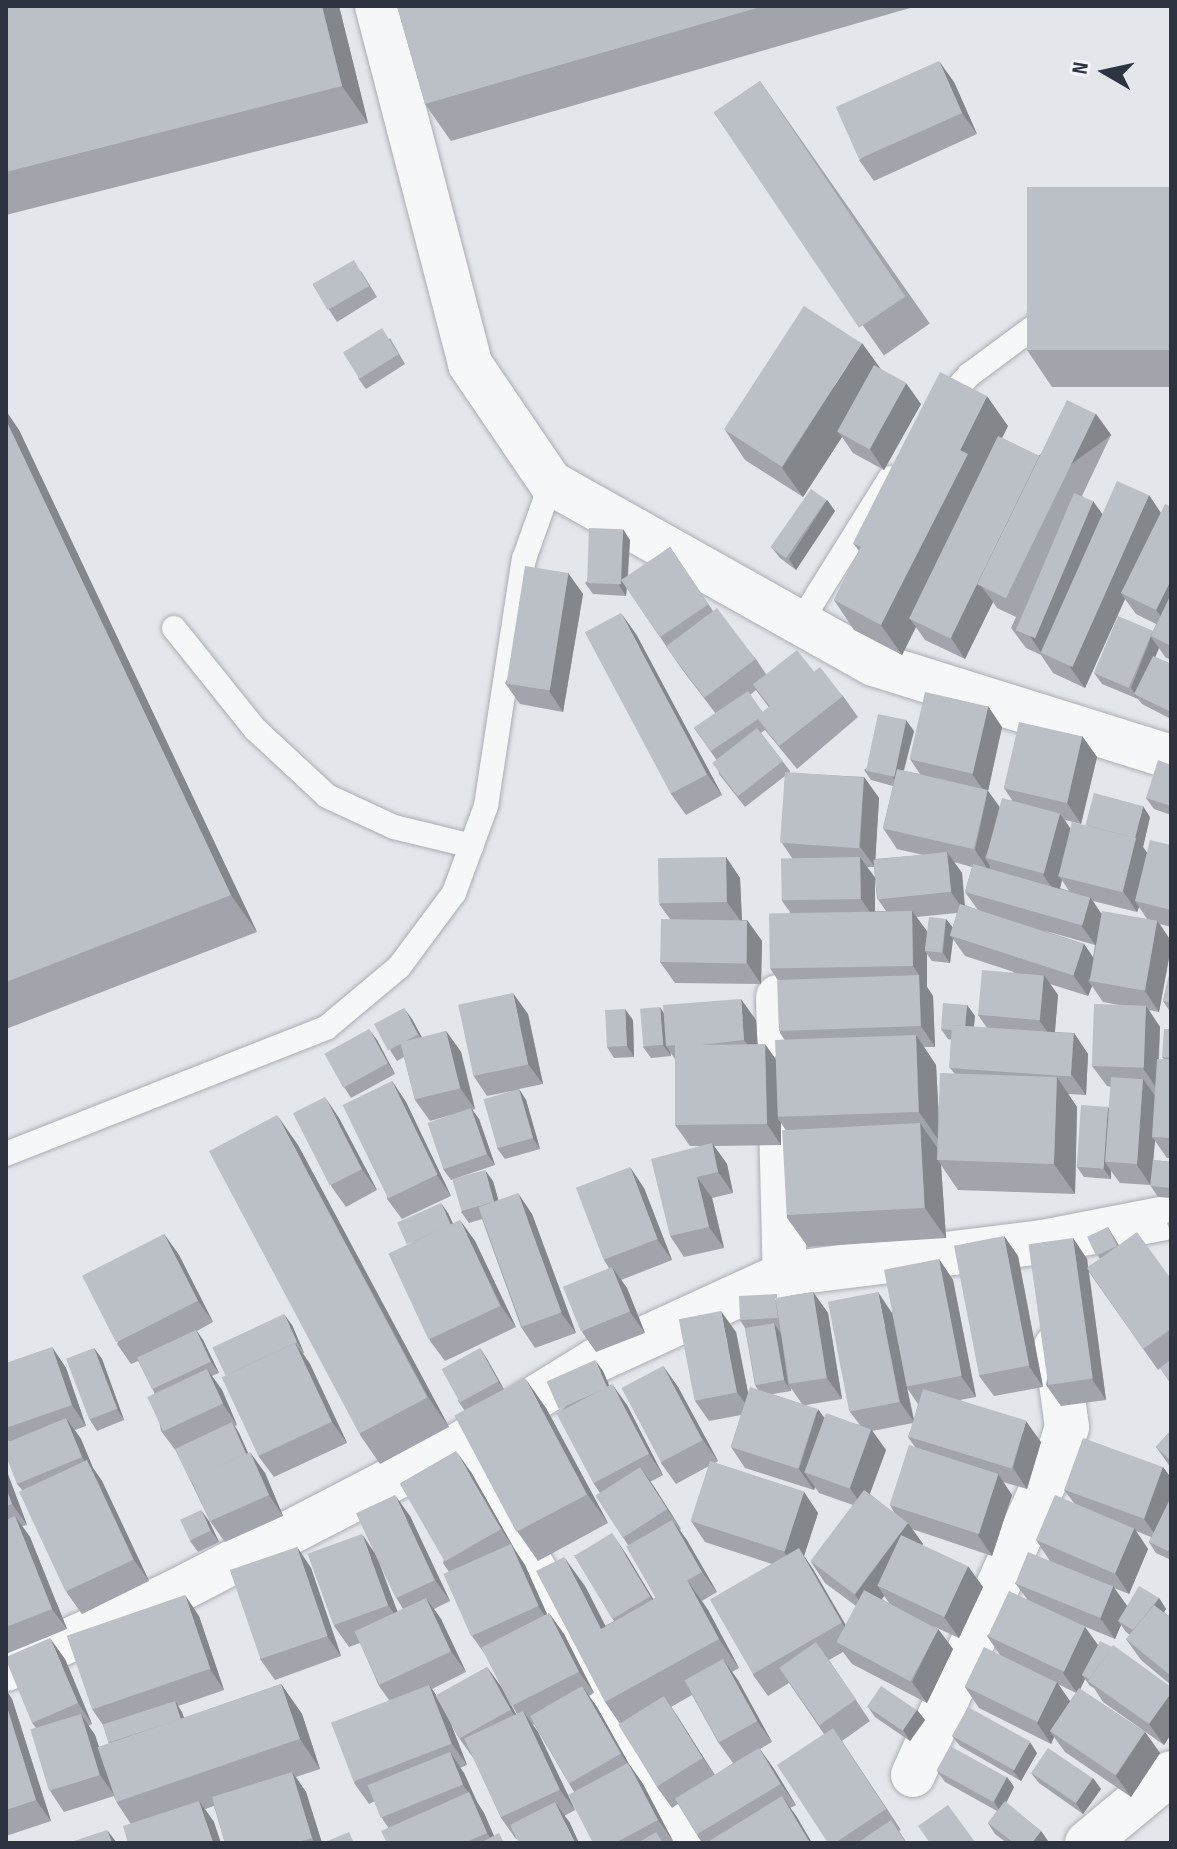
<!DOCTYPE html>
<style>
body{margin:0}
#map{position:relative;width:1177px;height:1849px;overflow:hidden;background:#e3e6ea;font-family:"Sofia Sans Condensed",sans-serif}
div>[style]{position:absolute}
.roads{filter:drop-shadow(0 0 2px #a9adb4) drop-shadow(0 0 2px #a9adb4)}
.service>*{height:24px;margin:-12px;padding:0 12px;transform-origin:12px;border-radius:12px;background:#f6f7f9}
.minor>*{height:44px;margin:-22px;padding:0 22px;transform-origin:22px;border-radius:22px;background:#f6f7f9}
.wall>*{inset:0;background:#a1a4aa;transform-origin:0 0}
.shaded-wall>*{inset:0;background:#83868b;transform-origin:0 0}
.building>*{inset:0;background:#bbbfc6;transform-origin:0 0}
span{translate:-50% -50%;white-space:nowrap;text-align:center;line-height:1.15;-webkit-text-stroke:8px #f3f5f8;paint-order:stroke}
.frame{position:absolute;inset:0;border:8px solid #2d3341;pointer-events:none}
.north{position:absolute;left:1065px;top:32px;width:80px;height:80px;-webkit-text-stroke:6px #f3f5f8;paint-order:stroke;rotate:279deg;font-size:22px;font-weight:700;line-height:32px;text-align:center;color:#2d3341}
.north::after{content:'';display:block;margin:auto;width:28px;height:36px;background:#2d3341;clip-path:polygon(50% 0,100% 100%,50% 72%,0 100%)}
</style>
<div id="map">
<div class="roads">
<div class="service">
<i style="left:941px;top:406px;width:42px;rotate:-47.9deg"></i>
<i style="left:969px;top:375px;width:106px;rotate:-36.5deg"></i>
<i style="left:798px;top:626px;width:174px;rotate:-58.1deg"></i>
<i style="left:174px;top:628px;width:129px;rotate:51.3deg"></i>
<i style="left:255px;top:729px;width:98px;rotate:42.9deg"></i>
<i style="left:327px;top:796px;width:74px;rotate:24.8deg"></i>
<i style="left:394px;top:827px;width:80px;rotate:13.7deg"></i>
<i style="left:6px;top:1154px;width:344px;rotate:-21.5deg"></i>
<i style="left:326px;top:1028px;width:95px;rotate:-39.9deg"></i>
<i style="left:399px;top:967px;width:92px;rotate:-53.4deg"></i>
<i style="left:454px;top:893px;width:93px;rotate:-69.8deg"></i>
<i style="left:486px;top:806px;width:250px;rotate:-81.3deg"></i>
<i style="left:524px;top:559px;width:81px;rotate:-70.4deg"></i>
</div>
<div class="minor">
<i style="left:377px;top:6px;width:370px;rotate:75.4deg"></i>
<i style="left:470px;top:364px;width:144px;rotate:55.8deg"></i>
<i style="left:551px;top:483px;width:370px;rotate:29.3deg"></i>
<i style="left:874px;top:664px;width:311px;rotate:17.4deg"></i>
<i style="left:778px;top:997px;width:277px;rotate:88.6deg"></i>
<i style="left:464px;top:1442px;width:457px;rotate:61.2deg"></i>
<i style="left:6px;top:1669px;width:186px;rotate:-24.5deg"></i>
<i style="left:175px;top:1592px;width:326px;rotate:-27.4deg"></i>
<i style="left:464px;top:1442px;width:154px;rotate:-31.7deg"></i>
<i style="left:595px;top:1361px;width:209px;rotate:-24.6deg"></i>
<i style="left:785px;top:1274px;width:259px;rotate:-7.1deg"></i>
<i style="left:1042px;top:1242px;width:131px;rotate:-11deg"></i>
<i style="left:913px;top:1775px;width:364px;rotate:-65.8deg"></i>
<i style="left:1062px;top:1443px;width:17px;rotate:-73deg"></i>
<i style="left:1067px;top:1427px;width:81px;rotate:-97.8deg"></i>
<i style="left:1087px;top:1843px;width:109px;rotate:-39.8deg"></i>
</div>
</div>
<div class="wall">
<i style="clip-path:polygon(6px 6px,339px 6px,368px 123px,6px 215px)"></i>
<i style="clip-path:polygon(397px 6px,917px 6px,451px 141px,425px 104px)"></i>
<i style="left:760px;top:81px;width:296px;height:56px;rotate:55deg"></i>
<i style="clip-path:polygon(954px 82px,977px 134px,874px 181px,859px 160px)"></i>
<i style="clip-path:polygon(1171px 187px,1171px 387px,1052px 387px,1027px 350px)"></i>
<i style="clip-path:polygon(361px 271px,377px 297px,337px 322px,313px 285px)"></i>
<i style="clip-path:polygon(390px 338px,405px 364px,366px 389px,358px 378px)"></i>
<i style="clip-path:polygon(879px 368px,921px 404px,884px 470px,853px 453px,842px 437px,803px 497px,745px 460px,725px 430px)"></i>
<i style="clip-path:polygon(6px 411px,19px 430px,257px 932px,6px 1029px)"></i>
<i style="clip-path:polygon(1096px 414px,1111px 435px,1082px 496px,1102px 514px,1161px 513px,1171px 507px,1171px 660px,1165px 657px,1159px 648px,1155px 657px,1171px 664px,1171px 719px,1142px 704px,1138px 699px,1102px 684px,1094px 673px,1153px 631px,1156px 624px,1136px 614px,1125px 599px,1085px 688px,1053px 673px,1041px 655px,1026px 648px,1011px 628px,1016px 617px,997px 608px,993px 602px,965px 659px,925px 640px,916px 627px,902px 655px,854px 630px,834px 600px,859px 551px,853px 543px,1008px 426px,1002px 438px,1039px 456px,1041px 459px)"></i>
<i style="clip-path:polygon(827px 500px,835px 511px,796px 570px,780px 558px,772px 548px)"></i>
<i style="clip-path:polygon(evenodd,630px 540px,628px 577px,670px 547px,713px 611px,756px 659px,766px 674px,814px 672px,843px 696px,858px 717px,797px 769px,765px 730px,761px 733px,790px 771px,789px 773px,864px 777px,879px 798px,875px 859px,923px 855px,897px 849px,883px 828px,893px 786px,871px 780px,864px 770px,914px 731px,904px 771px,920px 774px,910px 759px,1002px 727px,988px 791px,1000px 807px,1012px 800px,1004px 788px,1082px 736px,1097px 757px,1081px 824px,1065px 820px,1070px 828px,1150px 817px,1143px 847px,1147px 853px,1171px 845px,1171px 927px,1160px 924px,1171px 941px,1171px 947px,1159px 1012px,1149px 1010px,1160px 1027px,1159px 1059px,1164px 1059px,1162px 1057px,1171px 1029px,1171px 1158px,1167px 1158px,1155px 1141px,1153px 1160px,1171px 1162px,1171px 1198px,1158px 1197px,1150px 1185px,1120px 1183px,1111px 1171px,1111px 1179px,1084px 1177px,1077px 1167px,1109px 1109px,1111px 1087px,1107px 1086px,1092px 1066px,1119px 1005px,1103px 1002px,1092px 986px,1088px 996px,1050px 984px,1058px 995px,1055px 1032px,1074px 1033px,1088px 1054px,1086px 1095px,1068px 1094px,1077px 1107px,1075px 1194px,958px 1190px,941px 1165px,946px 1238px,808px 1247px,787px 1218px,787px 1132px,781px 1123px,781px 1145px,714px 1146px,727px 1164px,733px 1193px,712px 1198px,724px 1248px,684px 1257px,670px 1236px,700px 1146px,690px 1146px,675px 1125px,675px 1059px,670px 1052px,671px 1056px,651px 1058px,643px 1047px,664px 1013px,756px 1020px,757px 1044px,775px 1058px,786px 1042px,780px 1033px,779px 982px,770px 968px,790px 912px,782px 901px,792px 858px,782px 843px,785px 776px,745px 807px,719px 774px,716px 759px,694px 728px,716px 714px,681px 668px,627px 588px,626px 596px,593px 594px,585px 583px,630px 540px,756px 690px,770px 709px,764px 714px,750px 695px,756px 690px,630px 540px,954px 862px,972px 867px,965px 892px,978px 910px,965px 905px,962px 873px,954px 862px,630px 540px,867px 867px,874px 867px,875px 877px,867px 867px,630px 540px,875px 879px,877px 898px,886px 911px,875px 911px,875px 879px,630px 540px,1062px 880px,1069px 891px,1060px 888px,1062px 880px,630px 540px,1093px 901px,1137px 912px,1139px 907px,1147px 919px,1101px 913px,1093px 901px,630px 540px,957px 913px,953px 928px,946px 919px,927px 932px,916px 917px,957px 913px,630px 540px,1042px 930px,1095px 945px,1093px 957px,1084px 944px,1042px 930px,630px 540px,953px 939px,965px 956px,1014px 972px,978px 1015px,987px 1028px,974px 1027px,975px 1016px,967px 1005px,941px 1029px,948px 1039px,952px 1040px,950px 1068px,955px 1074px,939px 1119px,936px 1065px,924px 1047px,935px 1047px,933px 996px,927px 987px,927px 954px,932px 961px,950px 963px,953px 939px)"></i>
<i style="clip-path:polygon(568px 573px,583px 594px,563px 712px,520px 704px,505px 683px)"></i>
<i style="clip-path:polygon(636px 634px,722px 795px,686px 815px,671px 794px)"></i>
<i style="clip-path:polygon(1171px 765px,1171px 815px,1154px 809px,1146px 798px)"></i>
<i style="clip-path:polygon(726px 857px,740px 878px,742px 920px,747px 920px,762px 941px,761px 984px,675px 983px,660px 962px,670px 919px,659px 904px)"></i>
<i style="clip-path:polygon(1171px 967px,1171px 1013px,1163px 1001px)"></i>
<i style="clip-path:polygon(528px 1014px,543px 1084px,519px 1089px,526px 1100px,540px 1149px,505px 1159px,497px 1148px,512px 1091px,487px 1096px,473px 1075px)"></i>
<i style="clip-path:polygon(412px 1019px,422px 1038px,446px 1031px,461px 1052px,475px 1109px,472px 1110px,479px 1119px,495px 1165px,451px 1180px,443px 1169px,451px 1115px,430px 1121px,415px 1100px,404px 1057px,397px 1061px,390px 1050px)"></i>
<i style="clip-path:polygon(633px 1020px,634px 1057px,614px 1058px,607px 1047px)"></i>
<i style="clip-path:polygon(377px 1040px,395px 1074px,351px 1098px,344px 1087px)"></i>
<i style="clip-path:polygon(392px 1081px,406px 1102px,451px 1196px,402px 1219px,387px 1199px)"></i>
<i style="clip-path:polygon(339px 1118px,377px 1190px,346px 1207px,331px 1186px)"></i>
<i style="clip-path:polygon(298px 1145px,449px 1427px,380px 1464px,360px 1435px)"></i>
<i style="clip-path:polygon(493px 1181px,498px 1200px,532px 1214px,576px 1333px,535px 1348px,521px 1327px,482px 1219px,469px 1223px,461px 1212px)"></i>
<i style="clip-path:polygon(644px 1188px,672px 1260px,621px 1280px,627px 1288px,645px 1333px,596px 1352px,582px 1332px,609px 1268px,604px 1260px)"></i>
<i style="clip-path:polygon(448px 1213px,453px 1224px,475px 1241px,516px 1327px,445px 1361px,430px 1341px,407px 1247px)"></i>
<i style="clip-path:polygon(1108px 1227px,1119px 1245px,1171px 1279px,1171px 1384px,1160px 1368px,1158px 1370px,1089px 1272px,1106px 1400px,1061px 1406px,1046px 1385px,1073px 1238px,1087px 1259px,1088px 1267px,1100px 1259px,1088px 1238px)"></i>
<i style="clip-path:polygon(164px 1234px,179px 1255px,213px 1322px,197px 1331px,203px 1340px,219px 1373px,212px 1376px,222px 1390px,237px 1425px,235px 1426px,239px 1433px,248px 1453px,265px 1473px,283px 1516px,225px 1542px,210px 1521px,176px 1451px,161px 1431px,154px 1392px,138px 1361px,131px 1364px,117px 1344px)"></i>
<i style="clip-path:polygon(1004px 1236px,1018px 1256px,1043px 1387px,994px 1396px,979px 1376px)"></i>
<i style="clip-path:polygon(evenodd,939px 1259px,953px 1280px,976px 1397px,960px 1400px,1041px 1442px,1027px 1489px,1003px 1482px,1012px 1495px,992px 1556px,912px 1529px,923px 1544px,922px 1545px,983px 1587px,959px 1638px,933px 1626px,938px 1629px,953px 1649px,927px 1703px,852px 1664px,843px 1652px,829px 1660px,870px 1721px,842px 1741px,901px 1830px,899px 1831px,907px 1843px,828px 1843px,824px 1734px,789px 1683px,768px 1696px,753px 1675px,772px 1564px,705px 1542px,691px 1521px,709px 1466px,676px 1484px,661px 1463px,663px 1366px,678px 1387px,718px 1461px,715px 1463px,804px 1492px,818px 1513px,804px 1556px,813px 1569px,846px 1625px,856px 1606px,825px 1583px,811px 1562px,853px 1505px,819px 1493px,815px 1487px,814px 1490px,745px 1468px,731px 1447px,741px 1415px,709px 1421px,695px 1401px,736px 1332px,748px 1393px,758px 1390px,755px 1385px,745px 1328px,740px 1320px,779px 1298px,813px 1292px,828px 1313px,842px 1399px,806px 1405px,824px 1417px,860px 1425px,850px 1412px,892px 1312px,939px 1259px,791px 1388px,802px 1404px,772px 1394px,791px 1391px,791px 1388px,939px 1259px,907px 1388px,918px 1404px,914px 1419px,907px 1388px,939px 1259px,913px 1423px,908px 1437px,915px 1447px,890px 1505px,895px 1514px,870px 1494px,886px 1450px,872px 1431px,913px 1423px,939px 1259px,884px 1596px,890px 1604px,882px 1599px,884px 1596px)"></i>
<i style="clip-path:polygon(292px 1325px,304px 1353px,303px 1353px,310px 1364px,347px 1443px,274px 1477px,259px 1457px,227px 1375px)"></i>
<i style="clip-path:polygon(52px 1347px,66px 1368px,86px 1426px,75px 1430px,81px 1439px,93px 1468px,102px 1481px,149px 1581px,82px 1614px,67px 1593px,23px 1491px,17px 1484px,9px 1442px,6px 1437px,6px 1428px)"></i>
<i style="clip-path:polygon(94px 1348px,102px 1359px,124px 1420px,97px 1431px,90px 1420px)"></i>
<i style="clip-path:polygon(480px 1348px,487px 1359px,504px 1390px,546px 1408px,608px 1523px,538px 1561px,517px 1531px,465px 1411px,458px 1401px)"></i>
<i style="clip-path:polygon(evenodd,603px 1371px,609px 1386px,627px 1405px,663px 1475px,650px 1482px,681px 1529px,680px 1530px,717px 1592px,702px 1601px,708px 1610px,739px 1668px,732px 1672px,772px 1742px,760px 1749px,774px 1769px,796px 1805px,790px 1808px,812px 1843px,702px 1843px,678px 1804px,672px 1808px,657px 1787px,620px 1724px,605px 1702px,585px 1586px,605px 1626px,614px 1621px,574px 1555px,626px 1554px,653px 1599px,656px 1598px,628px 1545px,596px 1496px,600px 1493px,594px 1484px,560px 1412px,603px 1371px,692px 1695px,718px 1742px,733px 1763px,715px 1775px,671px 1707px,692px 1695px)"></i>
<i style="clip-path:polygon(1171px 1430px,1171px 1468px,1156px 1447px)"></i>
<i style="clip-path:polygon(evenodd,1163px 1467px,1171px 1478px,1171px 1560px,1156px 1553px,1149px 1542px,1151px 1537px,1136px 1531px,1148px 1549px,1129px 1594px,1114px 1588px,1127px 1606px,1159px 1598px,1166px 1609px,1164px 1612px,1171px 1618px,1171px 1685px,1141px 1660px,1126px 1639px,1130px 1635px,1126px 1632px,1121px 1625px,1115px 1639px,1081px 1625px,1085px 1627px,1098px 1645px,1171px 1687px,1171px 1734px,1164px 1745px,1103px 1702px,1094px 1688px,1090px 1686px,1085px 1679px,1080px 1689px,1145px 1732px,1160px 1753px,1131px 1797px,1065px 1752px,1054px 1737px,1051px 1744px,979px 1708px,965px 1687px,1000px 1655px,987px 1636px,1027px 1599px,1015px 1583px,1050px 1561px,1036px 1540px,1074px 1503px,1064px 1490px,1163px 1467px,1058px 1684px,1076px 1693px,1070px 1701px,1058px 1684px)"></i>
<i style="clip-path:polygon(6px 1469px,27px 1525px,22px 1526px,30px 1537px,67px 1629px,6px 1654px)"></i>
<i style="clip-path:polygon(evenodd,471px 1472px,515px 1550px,525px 1565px,547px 1615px,549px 1613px,564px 1634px,594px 1693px,589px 1696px,597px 1707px,629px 1764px,643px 1784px,673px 1841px,669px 1843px,593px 1843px,574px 1792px,534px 1724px,533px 1725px,538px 1732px,575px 1810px,564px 1816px,570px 1823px,516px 1839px,501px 1818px,474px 1759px,459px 1738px,450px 1722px,467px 1765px,460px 1768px,464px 1773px,477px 1802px,484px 1813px,494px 1836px,506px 1843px,387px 1843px,388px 1827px,383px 1820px,375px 1801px,369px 1804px,354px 1783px,389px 1700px,379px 1686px,360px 1643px,349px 1647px,334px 1626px,374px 1552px,410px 1516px,450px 1601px,434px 1609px,441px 1619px,466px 1672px,432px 1689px,437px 1696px,487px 1667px,502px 1688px,516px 1714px,517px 1714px,487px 1657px,472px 1636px,449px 1572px,443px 1563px,471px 1472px,379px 1561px,397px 1599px,403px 1609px,397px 1612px,379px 1561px)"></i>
<i style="clip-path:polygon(209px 1521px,219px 1542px,198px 1552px,190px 1541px)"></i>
<i style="clip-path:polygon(297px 1547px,311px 1568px,341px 1656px,275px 1680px,260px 1659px)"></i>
<i style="clip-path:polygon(199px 1616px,224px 1690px,178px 1706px,184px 1718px,281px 1684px,302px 1714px,320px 1769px,296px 1777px,306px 1792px,322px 1843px,225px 1843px,214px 1806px,205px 1809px,214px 1822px,131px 1824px,117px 1803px,114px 1796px,64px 1812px,50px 1791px,36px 1728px,32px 1723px,65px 1659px,92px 1724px,88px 1726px,95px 1735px,99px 1747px,109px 1744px,103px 1725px,92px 1709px)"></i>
<i style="clip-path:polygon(6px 1690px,12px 1699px,51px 1821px,6px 1836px)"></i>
<i style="clip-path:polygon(868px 1707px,917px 1710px,925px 1720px,910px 1741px,875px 1717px)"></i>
<i style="clip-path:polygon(952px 1736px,1037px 1753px,1021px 1781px,960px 1746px)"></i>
<i style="clip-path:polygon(937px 1771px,1007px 1777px,1014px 1787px,1006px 1803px,1041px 1831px,1048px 1841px,1047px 1843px,1007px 1843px,995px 1834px,988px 1823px,997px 1811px,945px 1782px)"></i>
<i style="clip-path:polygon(1031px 1773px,1093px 1778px,1101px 1789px,1083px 1814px,1039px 1783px)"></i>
</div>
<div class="shaded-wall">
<i style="clip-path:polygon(322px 6px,339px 6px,368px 123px,342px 86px)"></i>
<i style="clip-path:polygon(939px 61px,954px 82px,977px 134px,962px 113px)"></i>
<i style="clip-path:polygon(862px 343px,883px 372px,838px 432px,842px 437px,803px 497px,782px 468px)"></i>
<i style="clip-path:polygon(906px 383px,921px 404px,884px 470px,870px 449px)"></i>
<i style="clip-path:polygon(987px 396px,1008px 426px,910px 619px,916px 627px,902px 655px,881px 625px,960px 450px)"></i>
<i style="clip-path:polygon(6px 411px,19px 430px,257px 932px,231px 895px,6px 420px)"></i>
<i style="left:1096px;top:414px;width:26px;height:205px;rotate:54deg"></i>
<i style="clip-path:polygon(1039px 456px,1053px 477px,982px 587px,993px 602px,965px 659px,951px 638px)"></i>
<i style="clip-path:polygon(1149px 495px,1163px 516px,1121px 593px,1125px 599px,1085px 688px,1070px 667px)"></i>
<i style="clip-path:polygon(827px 500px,835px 511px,796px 570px,789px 559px)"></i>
<i style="clip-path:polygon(1093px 501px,1108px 522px,1042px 654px,1030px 636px)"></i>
<i style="clip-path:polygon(623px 529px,630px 540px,626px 596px,619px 585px)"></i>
<i style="clip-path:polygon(568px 573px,583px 594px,563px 712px,549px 691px)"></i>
<i style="clip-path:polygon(1171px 580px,1171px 631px,1156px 610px)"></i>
<i style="clip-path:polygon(621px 613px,636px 634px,722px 795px,707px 774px)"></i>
<i style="clip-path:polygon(1151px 637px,1159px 648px,1139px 696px,1134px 694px,1138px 699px,1131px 688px)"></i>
<i style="clip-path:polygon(988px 706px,1002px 727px,988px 791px,1002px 811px,985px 858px,990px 866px,989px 871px,975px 850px,987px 795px,972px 774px)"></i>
<i style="clip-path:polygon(906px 720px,914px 731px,899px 787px,892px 776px)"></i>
<i style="clip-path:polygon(1082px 736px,1097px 757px,1081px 824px,1067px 803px)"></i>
<i style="clip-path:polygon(864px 777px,879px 798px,875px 867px,860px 847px)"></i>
<i style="clip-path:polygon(1143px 806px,1150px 817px,1143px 847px,1151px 858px,1135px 901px,1139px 907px,1137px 912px,1123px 891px)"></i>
<i style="clip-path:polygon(1060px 814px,1075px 835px,1058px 876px,1062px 880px,1058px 896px,1043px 875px)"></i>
<i style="clip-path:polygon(947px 852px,962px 873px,965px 912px,951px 892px)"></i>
<i style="clip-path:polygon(726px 857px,740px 878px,742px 923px,727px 902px)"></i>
<i style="clip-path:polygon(860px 857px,875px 878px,875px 920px,861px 899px)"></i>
<i style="clip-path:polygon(1090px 897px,1104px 918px,1096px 946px,1081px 925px)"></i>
<i style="clip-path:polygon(912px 911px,927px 931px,925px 951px,927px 954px,927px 987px,913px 966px)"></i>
<i style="clip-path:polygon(946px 919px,954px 929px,950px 935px,953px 939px,950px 963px,943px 953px)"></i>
<i style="clip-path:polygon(747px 920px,762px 941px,761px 984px,747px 963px)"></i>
<i style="clip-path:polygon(1157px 921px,1171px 941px,1171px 947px,1159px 1012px,1145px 991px)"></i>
<i style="clip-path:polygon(1084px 944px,1098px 965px,1088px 981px,1092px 986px,1088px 996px,1073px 975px)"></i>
<i style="clip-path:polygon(919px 975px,933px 996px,935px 1047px,921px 1026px)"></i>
<i style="clip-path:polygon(1044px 975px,1058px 995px,1054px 1041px,1039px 1020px)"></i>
<i style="clip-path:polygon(513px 993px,528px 1014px,543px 1084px,528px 1064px)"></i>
<i style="clip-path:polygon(741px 999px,756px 1020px,759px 1061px,744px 1040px)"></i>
<i style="clip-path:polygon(967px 1005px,975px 1016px,972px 1042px,965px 1031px)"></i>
<i style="clip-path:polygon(1146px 1006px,1160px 1027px,1157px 1089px,1143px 1068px)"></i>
<i style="clip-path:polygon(660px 1007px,667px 1018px,666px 1046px,670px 1052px,671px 1056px,663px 1045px)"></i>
<i style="clip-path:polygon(404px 1008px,412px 1019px,426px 1045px,418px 1034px)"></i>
<i style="clip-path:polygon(625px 1009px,633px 1020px,634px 1057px,627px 1046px)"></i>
<i style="clip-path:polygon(369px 1029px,377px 1040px,395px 1074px,388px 1063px)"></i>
<i style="clip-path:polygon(446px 1031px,461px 1052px,475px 1109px,460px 1088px)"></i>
<i style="clip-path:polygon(1074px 1033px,1088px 1054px,1086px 1095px,1071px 1074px)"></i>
<i style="clip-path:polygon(916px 1035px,936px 1065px,940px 1142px,919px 1112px)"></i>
<i style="clip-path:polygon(765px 1044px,780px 1065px,778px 1119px,781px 1123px,781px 1145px,767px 1124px)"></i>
<i style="clip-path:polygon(1057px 1077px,1077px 1107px,1075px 1194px,1054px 1164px)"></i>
<i style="clip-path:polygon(1143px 1079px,1158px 1100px,1152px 1137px,1155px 1141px,1151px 1186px,1137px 1165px)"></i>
<i style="clip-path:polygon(392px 1081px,406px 1102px,451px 1196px,437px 1175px)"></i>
<i style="clip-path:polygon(519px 1089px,526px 1100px,540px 1149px,533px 1138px)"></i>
<i style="clip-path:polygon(325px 1097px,339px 1118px,377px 1190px,362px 1169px)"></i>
<i style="clip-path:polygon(1108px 1107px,1115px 1118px,1105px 1162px,1111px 1171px,1111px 1179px,1103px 1168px)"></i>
<i style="clip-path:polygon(471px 1108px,479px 1119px,495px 1165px,487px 1154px)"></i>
<i style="clip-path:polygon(277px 1115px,298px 1145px,449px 1427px,428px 1397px)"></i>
<i style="clip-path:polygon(920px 1123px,941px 1153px,938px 1160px,941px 1165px,946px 1238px,925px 1208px)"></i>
<i style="clip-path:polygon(712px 1143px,727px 1164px,733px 1193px,718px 1172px)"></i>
<i style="clip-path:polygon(630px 1167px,644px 1188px,672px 1260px,657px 1239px)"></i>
<i style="clip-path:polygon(485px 1170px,493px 1181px,502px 1213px,494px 1202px)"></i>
<i style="clip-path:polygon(697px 1177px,712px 1198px,724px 1248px,709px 1227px)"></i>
<i style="clip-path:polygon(518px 1193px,532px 1214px,576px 1333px,561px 1313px)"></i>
<i style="clip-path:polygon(441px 1203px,448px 1213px,461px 1241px,454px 1231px)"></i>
<i style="clip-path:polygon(460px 1220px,475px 1241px,516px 1327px,501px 1306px)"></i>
<i style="clip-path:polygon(164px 1234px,179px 1255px,213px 1322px,198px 1301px)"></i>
<i style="clip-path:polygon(1004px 1236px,1018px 1256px,1043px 1387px,1029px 1366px)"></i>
<i style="clip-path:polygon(1073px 1238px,1087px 1259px,1106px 1400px,1092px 1379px)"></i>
<i style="clip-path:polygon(939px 1259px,953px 1280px,976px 1397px,961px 1376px)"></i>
<i style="clip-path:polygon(612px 1267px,627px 1288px,645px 1333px,630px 1312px)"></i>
<i style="clip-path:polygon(813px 1292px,828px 1313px,842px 1399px,827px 1378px)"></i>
<i style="clip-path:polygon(878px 1292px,892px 1313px,914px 1422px,900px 1402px)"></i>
<i style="clip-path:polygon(721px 1311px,736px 1332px,752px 1413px,737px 1392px)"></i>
<i style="clip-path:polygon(284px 1314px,292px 1325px,304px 1353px,297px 1342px)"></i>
<i style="clip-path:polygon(774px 1323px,781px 1334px,788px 1385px,791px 1391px,784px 1380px)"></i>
<i style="clip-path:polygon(196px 1330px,203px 1340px,219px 1373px,211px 1362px)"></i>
<i style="clip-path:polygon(295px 1343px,310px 1364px,347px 1443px,332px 1422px)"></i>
<i style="clip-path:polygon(52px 1347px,66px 1368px,86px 1426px,72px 1405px)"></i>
<i style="clip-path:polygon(94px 1348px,102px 1359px,124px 1420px,117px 1409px)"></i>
<i style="clip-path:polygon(480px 1348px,487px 1359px,505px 1391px,498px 1381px)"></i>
<i style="clip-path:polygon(595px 1360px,603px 1371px,617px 1404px,610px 1393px)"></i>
<i style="clip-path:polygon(663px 1366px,678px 1387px,718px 1461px,703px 1440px)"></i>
<i style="clip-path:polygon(207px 1369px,222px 1390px,237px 1425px,223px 1404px)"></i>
<i style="clip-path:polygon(525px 1378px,546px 1408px,608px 1523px,587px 1494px)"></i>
<i style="clip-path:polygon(612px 1384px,627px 1405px,663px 1475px,649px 1454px)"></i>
<i style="clip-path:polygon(818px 1409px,833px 1430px,804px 1472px,815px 1487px,814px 1490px,799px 1469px)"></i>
<i style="clip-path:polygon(66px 1418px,81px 1439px,93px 1468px,102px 1481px,149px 1581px,134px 1560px,93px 1472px,82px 1457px)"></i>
<i style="clip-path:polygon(1026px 1421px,1041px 1442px,1027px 1489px,1013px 1468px)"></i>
<i style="clip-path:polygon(232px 1422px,239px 1433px,254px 1466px,247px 1455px)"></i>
<i style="clip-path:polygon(871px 1429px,886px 1450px,864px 1509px,850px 1488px)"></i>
<i style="clip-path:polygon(456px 1451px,471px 1472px,515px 1550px,501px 1529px)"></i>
<i style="clip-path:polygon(250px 1452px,265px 1473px,283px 1516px,269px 1495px)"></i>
<i style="clip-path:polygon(640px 1467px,655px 1488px,681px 1529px,667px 1509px)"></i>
<i style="clip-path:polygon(1163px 1467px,1171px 1478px,1171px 1506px,1159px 1540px,1144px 1519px)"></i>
<i style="clip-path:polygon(6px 1469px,27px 1525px,12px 1504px,6px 1488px)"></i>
<i style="clip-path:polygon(998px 1474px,1012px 1495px,992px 1556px,978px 1535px)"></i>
<i style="clip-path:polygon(804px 1492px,818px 1513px,804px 1556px,813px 1569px,856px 1644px,842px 1623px,799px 1573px,784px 1552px)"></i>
<i style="clip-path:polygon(395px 1495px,410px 1516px,450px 1601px,435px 1580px)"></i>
<i style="clip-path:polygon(201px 1510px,209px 1521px,219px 1542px,211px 1531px)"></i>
<i style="clip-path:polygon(15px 1516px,30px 1537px,67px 1629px,52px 1609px)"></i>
<i style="clip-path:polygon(672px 1520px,687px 1540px,717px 1592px,702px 1572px)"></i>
<i style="clip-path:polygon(908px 1523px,923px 1544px,888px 1591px,878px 1586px,884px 1596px,870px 1616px,855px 1595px)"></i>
<i style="clip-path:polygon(1134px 1528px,1148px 1549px,1129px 1594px,1115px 1573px)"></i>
<i style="clip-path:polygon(612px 1533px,626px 1554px,664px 1617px,650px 1596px)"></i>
<i style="clip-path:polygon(362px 1534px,376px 1555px,403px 1626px,388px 1605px)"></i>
<i style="clip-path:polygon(511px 1544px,525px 1565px,553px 1627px,538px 1606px)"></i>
<i style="clip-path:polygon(297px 1547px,311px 1568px,341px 1656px,327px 1636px)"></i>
<i style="clip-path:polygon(564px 1557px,585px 1586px,622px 1658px,601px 1629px)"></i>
<i style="clip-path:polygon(968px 1566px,983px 1587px,959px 1638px,944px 1617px)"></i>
<i style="clip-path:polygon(687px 1580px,708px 1610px,739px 1668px,719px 1639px)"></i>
<i style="clip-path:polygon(1113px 1586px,1128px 1607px,1118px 1621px,1121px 1625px,1115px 1639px,1100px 1618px)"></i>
<i style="clip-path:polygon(185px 1595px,199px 1616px,224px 1690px,210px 1669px)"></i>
<i style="clip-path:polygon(426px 1598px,441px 1619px,466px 1672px,451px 1651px)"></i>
<i style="clip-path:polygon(1159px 1598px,1166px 1609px,1145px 1644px,1137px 1633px)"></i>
<i style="clip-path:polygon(549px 1613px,564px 1634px,594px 1693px,579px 1672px)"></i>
<i style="clip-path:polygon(1085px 1627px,1100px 1648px,1082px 1675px,1085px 1679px,1078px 1694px,1063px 1673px)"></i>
<i style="clip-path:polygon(938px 1629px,953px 1649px,927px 1703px,912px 1682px)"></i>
<i style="clip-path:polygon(50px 1638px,65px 1659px,92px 1724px,78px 1703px)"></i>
<i style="clip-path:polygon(723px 1659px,738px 1680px,772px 1742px,757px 1721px)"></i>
<i style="clip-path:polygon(487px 1667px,502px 1688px,525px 1731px,511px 1710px)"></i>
<i style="clip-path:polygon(1057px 1682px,1071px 1703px,1050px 1731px,1054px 1737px,1051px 1744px,1037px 1723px)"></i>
<i style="clip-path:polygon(281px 1684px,302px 1714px,320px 1769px,300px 1739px)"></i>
<i style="clip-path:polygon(429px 1685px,444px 1706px,467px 1765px,452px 1744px)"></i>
<i style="clip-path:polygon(582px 1686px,597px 1707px,629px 1764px,643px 1784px,673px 1841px,658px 1820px,633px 1772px,621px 1754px)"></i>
<i style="clip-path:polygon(6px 1690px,12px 1699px,51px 1821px,36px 1800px,6px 1704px)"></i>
<i style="clip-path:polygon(1171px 1693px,1171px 1734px,1164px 1745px,1149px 1724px)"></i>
<i style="clip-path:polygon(664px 1696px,678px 1717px,717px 1779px,703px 1758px)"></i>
<i style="clip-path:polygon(175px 1701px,182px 1712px,192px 1741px,184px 1730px)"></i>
<i style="clip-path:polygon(917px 1710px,925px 1720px,910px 1741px,903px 1730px)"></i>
<i style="clip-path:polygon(523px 1711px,538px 1732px,575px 1810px,560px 1790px)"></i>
<i style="clip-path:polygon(81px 1714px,95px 1735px,115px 1796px,100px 1775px)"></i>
<i style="clip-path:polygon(1145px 1732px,1160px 1753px,1131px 1797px,1116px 1776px)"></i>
<i style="clip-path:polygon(1030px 1742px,1037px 1753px,1021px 1781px,1013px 1771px)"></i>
<i style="clip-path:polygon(759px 1748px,774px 1769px,796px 1805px,781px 1784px)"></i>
<i style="clip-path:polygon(450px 1752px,464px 1773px,477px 1802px,484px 1813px,497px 1843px,494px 1843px,487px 1833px,471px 1795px,463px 1785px)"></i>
<i style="clip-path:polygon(292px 1772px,306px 1792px,322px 1843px,315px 1843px,312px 1838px)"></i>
<i style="clip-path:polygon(1007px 1777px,1014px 1787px,1001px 1813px,994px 1802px)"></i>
<i style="clip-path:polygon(1093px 1778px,1101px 1789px,1083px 1814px,1076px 1803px)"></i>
<i style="clip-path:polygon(782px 1796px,797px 1817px,812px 1843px,810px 1843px)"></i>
<i style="clip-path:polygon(199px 1801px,214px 1822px,221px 1843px,213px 1843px)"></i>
<i style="clip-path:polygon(555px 1802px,570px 1823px,579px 1843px,575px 1843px)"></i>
<i style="clip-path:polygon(107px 1830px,117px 1843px,112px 1843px)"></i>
<i style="clip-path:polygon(1041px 1831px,1048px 1841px,1047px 1843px,1032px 1843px)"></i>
</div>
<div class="building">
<i style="clip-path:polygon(6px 6px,322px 6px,342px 86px,6px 172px)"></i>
<i style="clip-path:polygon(397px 6px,764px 6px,425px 104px)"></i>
<i style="left:939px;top:61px;width:57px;height:113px;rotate:66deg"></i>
<i style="left:760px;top:81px;width:260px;height:56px;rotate:56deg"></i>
<i style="left:1027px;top:187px;width:144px;height:163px"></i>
<i style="left:354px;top:260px;width:30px;height:48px;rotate:60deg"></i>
<i style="left:804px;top:306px;width:69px;height:147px;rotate:33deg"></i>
<i style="left:382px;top:328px;width:31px;height:46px;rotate:58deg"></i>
<i style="left:874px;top:365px;width:37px;height:76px;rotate:29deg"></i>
<i style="clip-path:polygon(940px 372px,987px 396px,960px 450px,968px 454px,881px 625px,834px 600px,861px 547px,853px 543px)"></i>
<i style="left:1067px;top:400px;width:32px;height:205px;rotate:26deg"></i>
<i style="clip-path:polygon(6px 420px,231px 895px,6px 982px)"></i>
<i style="left:998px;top:436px;width:46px;height:203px;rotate:26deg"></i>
<i style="left:1117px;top:481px;width:35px;height:188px;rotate:24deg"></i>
<i style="left:811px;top:489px;width:19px;height:71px;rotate:35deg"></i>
<i style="left:1074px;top:493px;width:21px;height:149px;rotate:23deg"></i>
<i style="clip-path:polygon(1165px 504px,1171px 507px,1171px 580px,1156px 610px,1121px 593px)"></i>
<i style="left:589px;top:528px;width:34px;height:55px;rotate:2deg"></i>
<i style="left:670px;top:547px;width:69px;height:59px;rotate:56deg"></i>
<i style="left:525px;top:566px;width:44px;height:119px;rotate:9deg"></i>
<i style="clip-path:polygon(1171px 594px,1171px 646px,1151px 636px)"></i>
<i style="left:717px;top:608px;width:64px;height:64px;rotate:53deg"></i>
<i style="left:621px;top:613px;width:183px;height:41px;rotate:62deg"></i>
<i style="left:1118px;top:616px;width:38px;height:62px;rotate:23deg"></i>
<i style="left:797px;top:650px;width:28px;height:56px;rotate:52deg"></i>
<i style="clip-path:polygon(1153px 656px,1171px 664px,1171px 712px,1134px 694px)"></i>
<i style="left:820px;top:667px;width:37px;height:81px;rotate:52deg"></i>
<i style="left:748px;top:691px;width:29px;height:65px;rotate:56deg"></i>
<i style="left:925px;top:692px;width:65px;height:69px;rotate:13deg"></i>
<i style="left:878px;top:714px;width:29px;height:58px;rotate:12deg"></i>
<i style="left:1019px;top:722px;width:65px;height:68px;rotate:13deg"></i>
<i style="left:757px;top:728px;width:42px;height:57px;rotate:52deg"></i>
<i style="clip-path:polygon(1158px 760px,1171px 765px,1171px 806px,1146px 798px)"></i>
<i style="left:897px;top:769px;width:93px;height:61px;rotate:13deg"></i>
<i style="left:785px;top:772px;width:79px;height:71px;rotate:4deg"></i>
<i style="left:1094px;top:793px;width:51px;height:33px;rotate:15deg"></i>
<i style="left:1002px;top:798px;width:60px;height:62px;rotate:15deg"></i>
<i style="left:1072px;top:822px;width:66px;height:56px;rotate:14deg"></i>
<i style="clip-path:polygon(1150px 840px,1171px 845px,1171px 910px,1135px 901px)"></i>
<i style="left:947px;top:852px;width:40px;height:74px;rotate:84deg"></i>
<i style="left:726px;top:857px;width:45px;height:68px;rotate:89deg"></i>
<i style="left:860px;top:857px;width:42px;height:79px;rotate:89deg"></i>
<i style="left:973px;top:864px;width:122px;height:29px;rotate:16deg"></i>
<i style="left:960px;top:904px;width:130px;height:33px;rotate:18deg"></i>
<i style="left:912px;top:911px;width:55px;height:143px;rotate:89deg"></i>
<i style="left:1102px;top:911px;width:56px;height:71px;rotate:10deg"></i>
<i style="left:929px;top:917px;width:17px;height:34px;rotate:7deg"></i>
<i style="left:661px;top:919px;width:86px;height:43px;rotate:1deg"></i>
<i style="clip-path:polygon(1171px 967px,1171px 1003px,1163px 1001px)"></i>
<i style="left:982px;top:970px;width:62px;height:45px;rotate:5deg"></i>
<i style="left:919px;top:975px;width:51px;height:142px;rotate:88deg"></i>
<i style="left:513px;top:993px;width:73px;height:56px;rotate:78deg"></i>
<i style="clip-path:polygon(741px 999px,744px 1040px,701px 1045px,765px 1044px,767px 1124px,675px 1125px,675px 1045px,666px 1046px,663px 1005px)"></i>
<i style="clip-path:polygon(943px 1003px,967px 1005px,965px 1026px,952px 1025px,952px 1030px,941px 1029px)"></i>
<i style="left:1094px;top:1004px;width:52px;height:62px;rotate:2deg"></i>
<i style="left:660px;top:1007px;width:38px;height:20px;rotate:85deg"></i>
<i style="left:404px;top:1008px;width:30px;height:34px;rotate:62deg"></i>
<i style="left:625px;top:1009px;width:37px;height:20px;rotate:87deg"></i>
<i style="left:952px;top:1025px;width:122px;height:43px;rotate:4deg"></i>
<i style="left:369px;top:1029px;width:39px;height:51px;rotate:61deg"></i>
<i style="clip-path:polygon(1164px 1029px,1171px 1029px,1171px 1058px,1162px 1057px)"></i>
<i style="left:446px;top:1031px;width:59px;height:47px;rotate:76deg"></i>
<i style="left:916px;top:1035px;width:77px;height:141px;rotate:88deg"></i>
<i style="clip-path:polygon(1157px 1059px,1171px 1059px,1171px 1138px,1152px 1137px)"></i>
<i style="left:940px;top:1073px;width:117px;height:87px;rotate:2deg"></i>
<i style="left:1111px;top:1077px;width:32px;height:85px;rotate:4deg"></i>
<i style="left:392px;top:1081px;width:104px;height:55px;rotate:64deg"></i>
<i style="left:519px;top:1089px;width:51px;height:37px;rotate:74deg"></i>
<i style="left:325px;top:1097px;width:81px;height:36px;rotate:63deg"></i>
<i style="left:1081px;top:1105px;width:27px;height:62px;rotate:4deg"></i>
<i style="left:471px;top:1108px;width:49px;height:46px;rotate:71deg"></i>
<i style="left:277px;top:1115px;width:320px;height:77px;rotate:62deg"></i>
<i style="left:920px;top:1123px;width:85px;height:138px;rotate:87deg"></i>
<i style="clip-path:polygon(712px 1143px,718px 1172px,697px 1177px,709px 1227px,670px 1236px,651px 1159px)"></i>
<i style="clip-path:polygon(1153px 1160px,1171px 1162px,1171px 1188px,1150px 1186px)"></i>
<i style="left:630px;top:1167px;width:77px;height:58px;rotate:69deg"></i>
<i style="left:485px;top:1170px;width:33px;height:34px;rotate:74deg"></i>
<i style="left:518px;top:1193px;width:127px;height:42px;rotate:70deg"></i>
<i style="left:441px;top:1203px;width:24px;height:48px;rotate:66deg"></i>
<i style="left:460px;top:1220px;width:95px;height:79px;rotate:65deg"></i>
<i style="clip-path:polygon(1171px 1221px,1171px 1233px,1167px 1223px)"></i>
<i style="left:1108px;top:1227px;width:21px;height:23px;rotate:65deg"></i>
<i style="clip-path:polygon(1137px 1232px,1171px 1279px,1171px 1329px,1143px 1349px,1087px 1268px)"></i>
<i style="left:164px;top:1234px;width:75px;height:92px;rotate:63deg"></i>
<i style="left:1004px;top:1236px;width:132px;height:51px;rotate:79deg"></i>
<i style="left:1073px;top:1238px;width:142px;height:45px;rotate:82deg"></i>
<i style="left:939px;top:1259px;width:119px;height:56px;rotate:79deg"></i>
<i style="left:612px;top:1267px;width:48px;height:53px;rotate:68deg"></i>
<i style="left:813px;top:1292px;width:87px;height:38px;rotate:81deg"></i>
<i style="left:878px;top:1292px;width:112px;height:51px;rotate:79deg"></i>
<i style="clip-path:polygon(777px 1294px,777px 1298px,775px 1298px,778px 1318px,740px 1320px,739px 1296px)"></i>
<i style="left:721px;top:1311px;width:83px;height:43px;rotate:79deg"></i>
<i style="left:284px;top:1314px;width:31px;height:79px;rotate:65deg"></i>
<i style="left:774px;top:1323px;width:58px;height:29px;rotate:80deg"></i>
<i style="left:196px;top:1330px;width:35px;height:65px;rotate:65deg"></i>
<i style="left:295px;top:1343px;width:87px;height:81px;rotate:65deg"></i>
<i style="clip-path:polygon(52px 1347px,72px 1405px,6px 1428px,6px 1363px)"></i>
<i style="left:94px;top:1348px;width:65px;height:30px;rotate:69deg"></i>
<i style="left:480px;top:1348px;width:38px;height:44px;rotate:61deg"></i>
<i style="clip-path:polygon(1171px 1359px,1171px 1383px,1160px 1368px)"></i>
<i style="left:595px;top:1360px;width:30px;height:53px;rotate:66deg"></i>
<i style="left:663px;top:1366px;width:84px;height:47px;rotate:62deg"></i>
<i style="left:207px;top:1369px;width:38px;height:66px;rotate:65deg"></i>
<i style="left:525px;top:1378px;width:132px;height:80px;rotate:62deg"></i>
<i style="left:612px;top:1384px;width:79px;height:63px;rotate:62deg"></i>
<i style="left:750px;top:1387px;width:71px;height:63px;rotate:18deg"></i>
<i style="left:923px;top:1389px;width:108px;height:50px;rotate:17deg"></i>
<i style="left:826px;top:1413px;width:48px;height:63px;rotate:20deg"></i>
<i style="clip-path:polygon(66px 1418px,82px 1457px,17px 1484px,6px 1456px,6px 1443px)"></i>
<i style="clip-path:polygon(232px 1422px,246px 1454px,191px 1479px,192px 1482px,191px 1482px,175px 1449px)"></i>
<i style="clip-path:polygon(1171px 1430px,1171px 1461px,1156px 1447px)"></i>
<i style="left:1083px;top:1438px;width:85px;height:55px;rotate:20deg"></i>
<i style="left:909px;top:1445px;width:94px;height:63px;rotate:18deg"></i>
<i style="left:456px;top:1451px;width:90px;height:65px;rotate:60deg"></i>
<i style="left:250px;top:1452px;width:47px;height:65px;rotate:66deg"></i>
<i style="left:87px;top:1460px;width:110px;height:75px;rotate:65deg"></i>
<i style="left:710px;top:1461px;width:99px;height:63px;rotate:18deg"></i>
<i style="left:640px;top:1467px;width:50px;height:53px;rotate:57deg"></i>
<i style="clip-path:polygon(6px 1488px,12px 1504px,6px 1506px)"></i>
<i style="left:864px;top:1490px;width:55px;height:89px;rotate:37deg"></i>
<i style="left:395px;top:1495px;width:94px;height:43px;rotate:65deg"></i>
<i style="left:1055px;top:1495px;width:86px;height:49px;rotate:23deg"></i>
<i style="clip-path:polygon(1171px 1497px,1171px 1546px,1168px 1551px,1149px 1542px)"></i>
<i style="left:201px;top:1510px;width:23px;height:23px;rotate:65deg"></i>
<i style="clip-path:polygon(15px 1516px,52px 1609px,6px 1627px,6px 1520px)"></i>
<i style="left:672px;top:1520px;width:60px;height:53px;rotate:60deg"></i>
<i style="left:612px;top:1533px;width:74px;height:44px;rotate:59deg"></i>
<i style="left:362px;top:1534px;width:76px;height:58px;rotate:70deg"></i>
<i style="left:901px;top:1535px;width:74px;height:56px;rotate:25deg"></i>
<i style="left:511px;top:1544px;width:68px;height:74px;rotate:66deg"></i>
<i style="left:297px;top:1547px;width:94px;height:71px;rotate:71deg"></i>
<i style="left:799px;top:1548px;width:86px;height:103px;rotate:60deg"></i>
<i style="left:1028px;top:1552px;width:92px;height:34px;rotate:22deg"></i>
<i style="clip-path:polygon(564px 1557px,601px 1629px,687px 1580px,719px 1639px,605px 1702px,536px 1571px)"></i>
<i style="clip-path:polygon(1139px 1586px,1159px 1598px,1133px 1630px,1118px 1621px)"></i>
<i style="left:864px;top:1590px;width:84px;height:59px;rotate:28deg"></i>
<i style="left:1009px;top:1591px;width:84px;height:50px;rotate:25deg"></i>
<i style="left:185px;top:1595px;width:78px;height:125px;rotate:71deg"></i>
<i style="left:426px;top:1598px;width:59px;height:79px;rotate:65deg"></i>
<i style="clip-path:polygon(1154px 1605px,1171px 1618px,1171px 1676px,1126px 1639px)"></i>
<i style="left:549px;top:1613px;width:66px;height:76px;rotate:63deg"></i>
<i style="clip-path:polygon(50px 1638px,78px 1703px,32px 1723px,6px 1660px,6px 1657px)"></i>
<i style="clip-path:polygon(1100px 1641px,1112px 1647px,1089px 1679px,1082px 1675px)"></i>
<i style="left:816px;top:1642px;width:70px;height:45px;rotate:55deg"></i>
<i style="clip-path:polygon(1113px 1645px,1171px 1687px,1171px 1693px,1149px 1724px,1088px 1681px)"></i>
<i style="left:984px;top:1647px;width:81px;height:44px;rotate:26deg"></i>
<i style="left:723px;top:1659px;width:71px;height:44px;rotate:61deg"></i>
<i style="left:487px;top:1667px;width:49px;height:59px;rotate:61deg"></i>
<i style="left:281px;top:1684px;width:58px;height:194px;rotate:71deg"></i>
<i style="left:429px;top:1685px;width:63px;height:105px;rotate:69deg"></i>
<i style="left:582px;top:1686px;width:78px;height:60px;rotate:60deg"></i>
<i style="left:881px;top:1686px;width:43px;height:25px;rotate:34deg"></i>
<i style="left:1079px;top:1688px;width:79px;height:52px;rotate:34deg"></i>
<i style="left:664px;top:1696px;width:73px;height:54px;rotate:58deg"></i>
<i style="left:175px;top:1701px;width:19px;height:76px;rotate:72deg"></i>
<i style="clip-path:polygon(6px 1704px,36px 1800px,6px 1810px)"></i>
<i style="left:968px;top:1707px;width:71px;height:33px;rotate:29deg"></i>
<i style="left:523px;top:1711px;width:87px;height:65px;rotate:65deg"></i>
<i style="left:81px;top:1714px;width:64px;height:53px;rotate:73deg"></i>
<i style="clip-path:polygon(833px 1728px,886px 1809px,835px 1843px,828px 1843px,777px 1765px)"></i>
<i style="left:950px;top:1746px;width:65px;height:28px;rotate:29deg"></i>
<i style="left:759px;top:1748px;width:42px;height:98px;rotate:59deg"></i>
<i style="left:1048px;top:1748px;width:54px;height:30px;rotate:34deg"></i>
<i style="left:450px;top:1752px;width:35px;height:89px;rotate:68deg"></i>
<i style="clip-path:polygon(628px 1763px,658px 1820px,615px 1843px,593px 1843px,568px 1795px)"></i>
<i style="clip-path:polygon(292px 1772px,312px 1838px,296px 1843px,225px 1843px,212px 1797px)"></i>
<i style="clip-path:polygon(469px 1792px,487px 1833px,464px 1843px,387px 1843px,381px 1831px)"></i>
<i style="clip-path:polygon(782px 1796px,810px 1843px,706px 1843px)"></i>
<i style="clip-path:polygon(199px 1801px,213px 1843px,128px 1843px,123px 1826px)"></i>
<i style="clip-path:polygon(1005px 1801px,1041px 1831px,1032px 1843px,1014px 1843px,988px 1823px)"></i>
<i style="clip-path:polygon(555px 1802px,575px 1843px,519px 1843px,510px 1825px)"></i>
<i style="clip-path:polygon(948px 1805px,975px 1842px,973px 1843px,930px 1843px,918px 1826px)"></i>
<i style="clip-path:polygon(891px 1820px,906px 1843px,857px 1843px)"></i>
<i style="clip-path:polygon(107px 1830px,112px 1843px,68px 1843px)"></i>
<i style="clip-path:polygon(349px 1832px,354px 1843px,323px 1843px)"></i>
<i style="clip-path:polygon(656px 1832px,663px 1843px,638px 1843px)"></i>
<i style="clip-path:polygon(499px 1833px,504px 1843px,480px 1843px)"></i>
</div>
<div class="frame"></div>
<div class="north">N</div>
</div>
